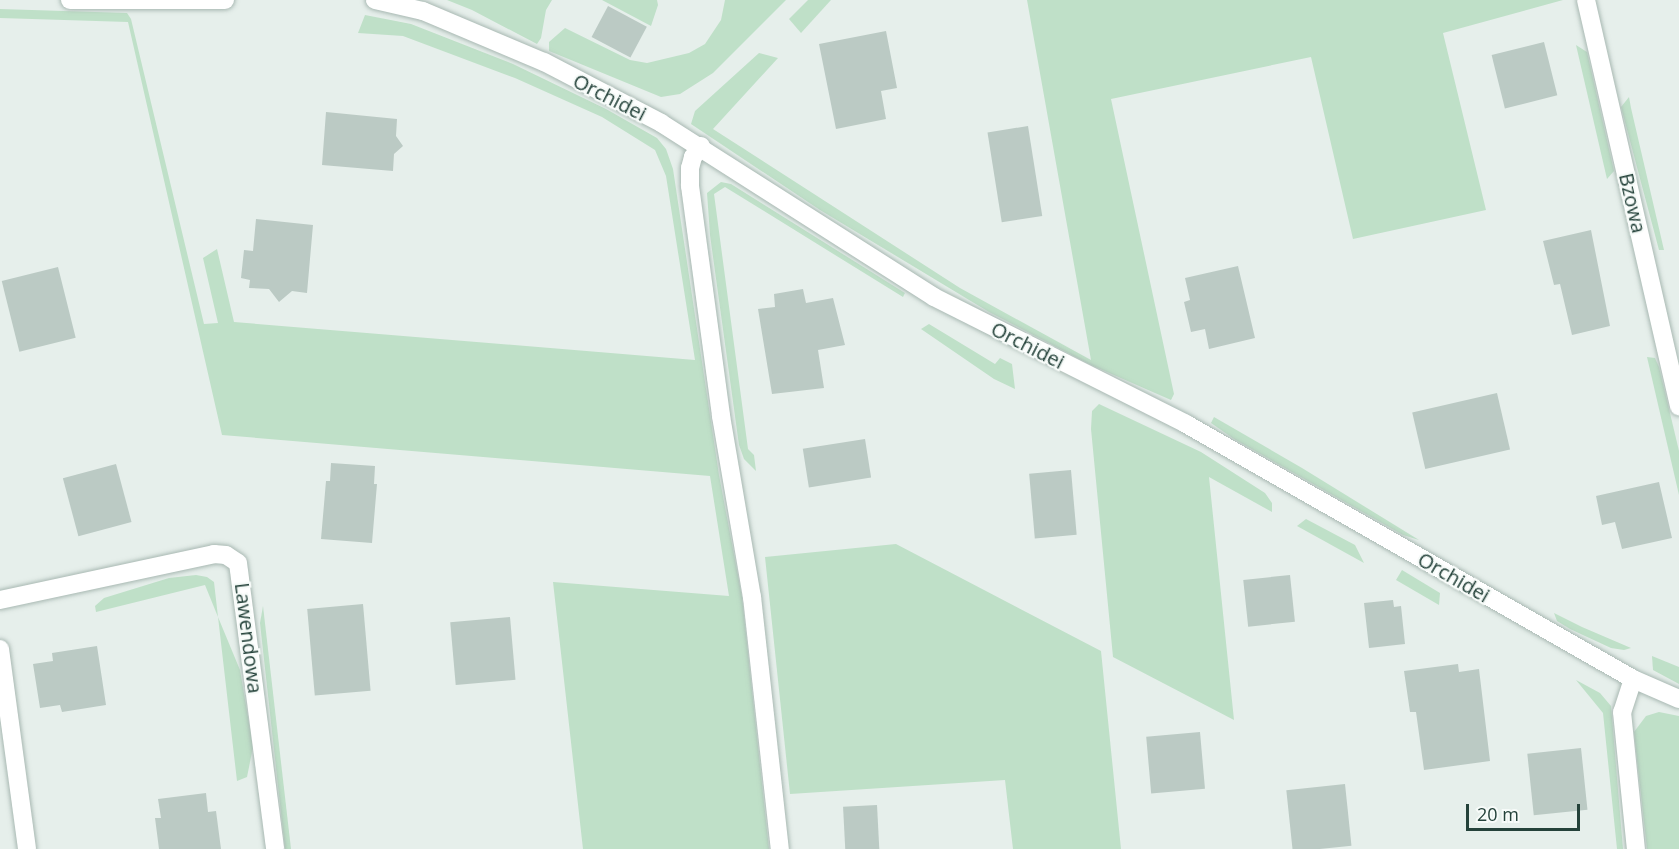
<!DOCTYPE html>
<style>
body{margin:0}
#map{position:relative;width:1679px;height:849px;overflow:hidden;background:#e6efeb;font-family:"Open Sans",sans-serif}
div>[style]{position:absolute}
.green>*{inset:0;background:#bfe0c8}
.building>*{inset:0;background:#bbcac4;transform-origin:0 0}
.roads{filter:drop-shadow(0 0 2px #a8b8b2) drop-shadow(0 0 2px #a8b8b2)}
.minor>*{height:18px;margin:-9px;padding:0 9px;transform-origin:9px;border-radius:9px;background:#fff}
span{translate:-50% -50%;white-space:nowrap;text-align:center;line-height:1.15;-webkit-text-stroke:4.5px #f7fbf9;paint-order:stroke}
.street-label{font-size:20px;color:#24423a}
.scale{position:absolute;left:1466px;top:804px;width:114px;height:27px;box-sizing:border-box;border:3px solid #24423a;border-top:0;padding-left:8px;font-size:18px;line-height:21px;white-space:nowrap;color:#24423a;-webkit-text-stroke:4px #f7fbf9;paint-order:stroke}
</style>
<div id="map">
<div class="green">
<i style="clip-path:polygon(447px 0,552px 0,546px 10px,541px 38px,537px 44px,472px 10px)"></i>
<i style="clip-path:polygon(602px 0,657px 0,658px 5px,651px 26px)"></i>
<i style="clip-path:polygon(725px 0,786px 0,713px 73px,680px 94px,661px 97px,549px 51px,549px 42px,565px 28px,630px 60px,647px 63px,689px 53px,705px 44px,721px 20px)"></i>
<i style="clip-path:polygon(808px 0,831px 0,801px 33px,789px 19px)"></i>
<i style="clip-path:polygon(1027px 0,1563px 0,1443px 33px,1486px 210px,1353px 239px,1311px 57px,1111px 99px,1174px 394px,1171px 400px,1091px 365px,989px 312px,820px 210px,691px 124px,695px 111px,759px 53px,778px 58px,713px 129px,960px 288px,1091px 360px)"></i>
<i style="clip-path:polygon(0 9px,127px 13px,131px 19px,204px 324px,218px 323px,203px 258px,217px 249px,234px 322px,695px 360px,666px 176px,655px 150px,602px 117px,515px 78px,403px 36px,358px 33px,365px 15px,411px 24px,513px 64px,606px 109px,657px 138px,666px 149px,673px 169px,719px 475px,742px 597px,769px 849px,583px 849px,553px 582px,729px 596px,710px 476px,222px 435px,128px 22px,0 18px)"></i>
<i style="clip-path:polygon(1576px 45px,1587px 52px,1614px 171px,1607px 179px)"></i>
<i style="clip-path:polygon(1629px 97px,1631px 108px,1664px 250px,1659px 250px,1621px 107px)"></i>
<i style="clip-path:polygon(721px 182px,731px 184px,905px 293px,903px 297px,725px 187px,714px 194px,748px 449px,754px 455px,756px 471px,744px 459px,739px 445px,710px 235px,707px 193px)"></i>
<i style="clip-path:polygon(929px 324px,995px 364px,1000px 358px,1012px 364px,1015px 389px,994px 379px,921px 329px)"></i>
<i style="clip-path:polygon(1647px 357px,1655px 358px,1659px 367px,1679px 451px,1679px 495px)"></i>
<i style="clip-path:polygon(1099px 404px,1201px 452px,1265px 493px,1272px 503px,1272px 512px,1209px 477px,1234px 720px,1113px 657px,1091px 429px,1092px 411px)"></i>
<i style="clip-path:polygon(1214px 417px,1302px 468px,1419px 540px,1403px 535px,1234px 439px,1211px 423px)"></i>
<i style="clip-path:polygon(1306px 519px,1355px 545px,1364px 563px,1297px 526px)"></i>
<i style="clip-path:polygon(896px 544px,1101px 651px,1121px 849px,1013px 849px,1005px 780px,790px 794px,765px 557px)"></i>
<i style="clip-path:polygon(1402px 570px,1440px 593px,1439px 605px,1396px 580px)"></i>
<i style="clip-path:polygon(196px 575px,207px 577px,214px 582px,218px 617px,240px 670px,253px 747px,247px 777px,237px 781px,218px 617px,205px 585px,96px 612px,95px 606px,104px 598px,169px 578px)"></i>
<i style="clip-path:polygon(263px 606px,291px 849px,285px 849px,260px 623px)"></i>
<i style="clip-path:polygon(1554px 613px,1582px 627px,1631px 648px,1624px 650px,1611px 648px,1570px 629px,1557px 621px)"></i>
<i style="clip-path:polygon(1652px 656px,1679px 667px,1679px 684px,1653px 670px)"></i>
<i style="clip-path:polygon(1576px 680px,1600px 693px,1611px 706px,1623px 849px,1617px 849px,1603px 713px)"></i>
<i style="clip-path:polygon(1659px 712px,1679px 716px,1679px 849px,1647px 849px,1634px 732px,1646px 716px)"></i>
</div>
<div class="building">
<i style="left:608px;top:6px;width:44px;height:35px;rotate:28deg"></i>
<i style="clip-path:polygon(886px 31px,897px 88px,881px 91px,886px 119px,836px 129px,819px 44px)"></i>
<i style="left:1544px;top:42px;width:55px;height:54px;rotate:76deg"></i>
<i style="clip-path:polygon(326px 112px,397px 119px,396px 136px,403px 146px,394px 154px,393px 171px,322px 165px)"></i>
<i style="left:1028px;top:126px;width:91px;height:41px;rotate:81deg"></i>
<i style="clip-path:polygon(256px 219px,313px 225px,307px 293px,292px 291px,279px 302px,269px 289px,249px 288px,250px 280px,241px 278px,244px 250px,253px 251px)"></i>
<i style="clip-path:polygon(1591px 230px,1610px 326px,1572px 335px,1560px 284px,1554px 285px,1543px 241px)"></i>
<i style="clip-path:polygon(1238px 266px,1255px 338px,1209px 349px,1205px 329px,1191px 332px,1184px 302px,1190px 300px,1185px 278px)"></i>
<i style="left:58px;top:267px;width:73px;height:58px;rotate:76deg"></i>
<i style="clip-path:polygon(803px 289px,806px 303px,833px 298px,845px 345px,818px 350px,824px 388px,772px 394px,758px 309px,775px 307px,774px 294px)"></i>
<i style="left:1497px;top:393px;width:58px;height:87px;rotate:77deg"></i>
<i style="left:865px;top:439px;width:39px;height:63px;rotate:81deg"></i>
<i style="clip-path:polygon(331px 463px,375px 466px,374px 484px,377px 484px,372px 543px,321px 539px,326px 481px,330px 481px)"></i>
<i style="left:116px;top:464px;width:60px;height:55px;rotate:75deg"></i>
<i style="left:1071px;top:470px;width:65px;height:42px;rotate:85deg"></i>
<i style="clip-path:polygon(1659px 482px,1672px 538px,1622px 549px,1615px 522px,1602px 525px,1596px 496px)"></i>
<i style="left:1290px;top:575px;width:47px;height:47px;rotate:84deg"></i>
<i style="clip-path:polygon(1393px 600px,1394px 607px,1401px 606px,1405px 644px,1369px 648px,1364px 603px)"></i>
<i style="left:363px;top:604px;width:87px;height:56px;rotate:85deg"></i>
<i style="left:510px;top:617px;width:63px;height:60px;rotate:85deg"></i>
<i style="clip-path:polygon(97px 646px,106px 705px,62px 712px,60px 705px,40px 708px,33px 664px,53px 661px,52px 653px)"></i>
<i style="clip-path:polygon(1458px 664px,1459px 672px,1479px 669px,1490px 761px,1424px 770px,1416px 712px,1410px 712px,1404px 671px)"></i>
<i style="left:1200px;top:732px;width:57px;height:54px;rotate:85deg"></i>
<i style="left:1581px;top:748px;width:62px;height:54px;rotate:84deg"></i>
<i style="left:1345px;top:784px;width:62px;height:59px;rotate:84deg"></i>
<i style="clip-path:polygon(206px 793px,208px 812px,216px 811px,221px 849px,159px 849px,155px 818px,161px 818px,158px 799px)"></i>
<i style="left:877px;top:805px;width:44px;height:34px;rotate:87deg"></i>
</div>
<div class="roads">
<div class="minor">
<i style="left:70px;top:0;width:155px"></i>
<i style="left:375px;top:0;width:49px;rotate:12.9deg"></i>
<i style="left:423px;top:11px;width:131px;rotate:22.9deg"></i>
<i style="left:544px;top:62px;width:132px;rotate:27.5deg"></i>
<i style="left:661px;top:123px;width:324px;rotate:32.5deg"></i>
<i style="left:934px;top:297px;width:282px;rotate:26.7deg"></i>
<i style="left:1186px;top:424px;width:515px;rotate:29.7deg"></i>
<i style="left:1633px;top:679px;width:50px;rotate:23.5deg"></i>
<i style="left:1586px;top:0;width:417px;rotate:77.1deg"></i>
<i style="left:701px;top:146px;width:14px;rotate:126deg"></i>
<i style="left:693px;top:157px;width:11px;rotate:105deg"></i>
<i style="left:690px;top:168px;width:18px;rotate:90deg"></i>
<i style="left:690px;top:186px;width:232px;rotate:82.3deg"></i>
<i style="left:721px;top:416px;width:184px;rotate:80.3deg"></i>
<i style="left:752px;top:597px;width:254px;rotate:83.7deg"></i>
<i style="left:0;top:600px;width:219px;rotate:-12.1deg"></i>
<i style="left:214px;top:554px;width:12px;rotate:5deg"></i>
<i style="left:226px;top:555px;width:14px;rotate:34deg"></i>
<i style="left:238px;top:563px;width:288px;rotate:82.6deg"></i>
<i style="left:0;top:649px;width:202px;rotate:82.3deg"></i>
<i style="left:1633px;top:679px;width:35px;rotate:108deg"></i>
<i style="left:1622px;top:712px;width:138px;rotate:84.2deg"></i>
</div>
</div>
<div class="street-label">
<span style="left:610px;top:97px;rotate:27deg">Orchidei</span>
<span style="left:1633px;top:203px;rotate:77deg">Bzowa</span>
<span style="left:1028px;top:345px;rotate:27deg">Orchidei</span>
<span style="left:1454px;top:577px;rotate:30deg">Orchidei</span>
<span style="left:249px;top:638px;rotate:83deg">Lawendowa</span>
</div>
<div class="scale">20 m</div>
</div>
